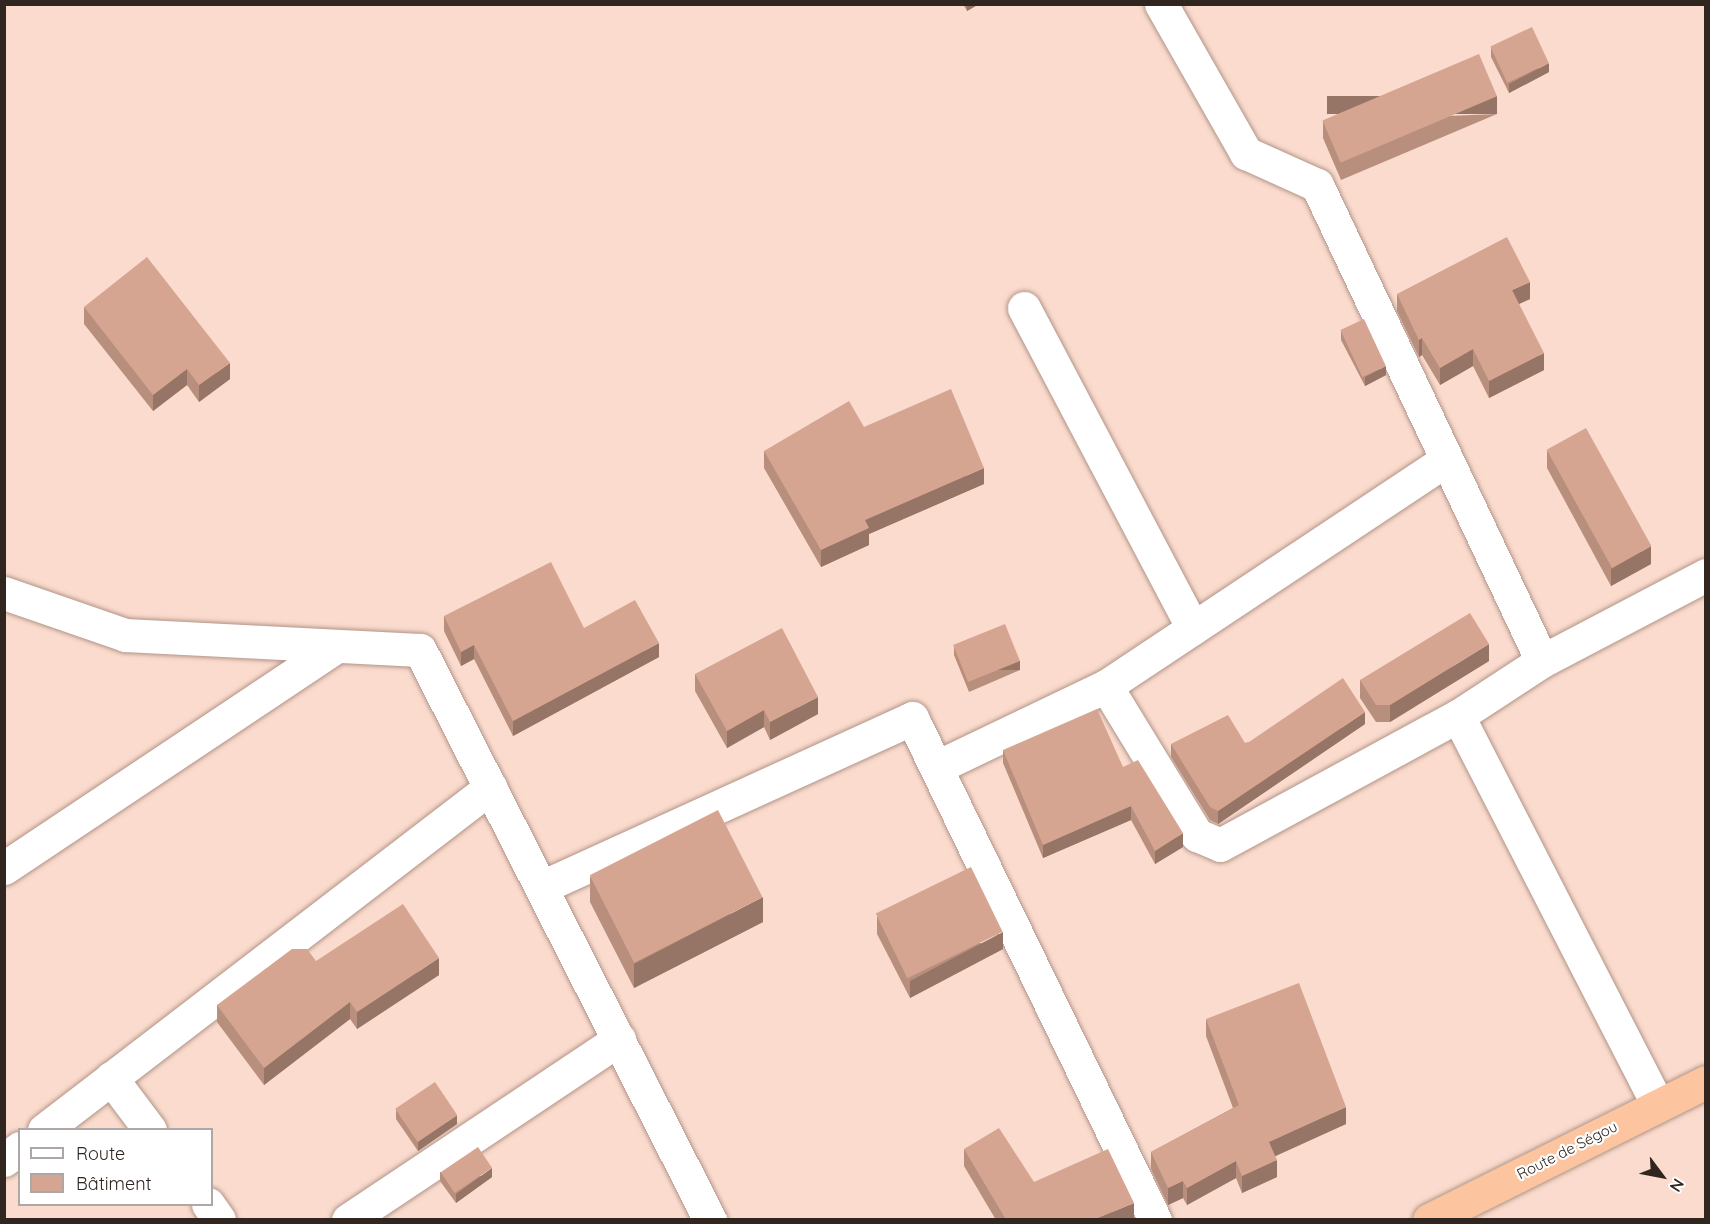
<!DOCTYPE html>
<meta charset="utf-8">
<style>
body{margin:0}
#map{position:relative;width:1710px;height:1224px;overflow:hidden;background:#fadbcd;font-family:Quicksand,sans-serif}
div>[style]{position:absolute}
.roads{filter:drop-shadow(0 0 2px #b29488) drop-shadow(0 0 2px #b29488)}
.street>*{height:33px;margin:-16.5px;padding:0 16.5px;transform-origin:16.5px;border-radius:16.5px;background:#fff}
.highway>*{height:33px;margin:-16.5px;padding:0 16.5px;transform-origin:16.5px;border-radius:16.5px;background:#fdc59f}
.wall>*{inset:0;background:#b88e7d}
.shaded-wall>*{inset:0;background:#967466;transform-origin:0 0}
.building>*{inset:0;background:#d6a591;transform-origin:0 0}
span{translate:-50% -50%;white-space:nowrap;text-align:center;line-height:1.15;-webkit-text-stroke:4.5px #fff;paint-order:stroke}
.street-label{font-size:15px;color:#312520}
.frame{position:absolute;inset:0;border:6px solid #312520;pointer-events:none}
.legend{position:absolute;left:18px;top:1128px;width:195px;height:78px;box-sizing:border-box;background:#fff;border:2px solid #ada8a6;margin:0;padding:8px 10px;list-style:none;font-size:18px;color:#312520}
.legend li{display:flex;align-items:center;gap:12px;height:30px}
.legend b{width:30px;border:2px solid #ada8a6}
.north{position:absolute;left:1632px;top:1146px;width:60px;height:60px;-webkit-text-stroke:4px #fff;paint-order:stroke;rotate:122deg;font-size:16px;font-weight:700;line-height:24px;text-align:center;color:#312520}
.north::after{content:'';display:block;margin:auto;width:21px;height:27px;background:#312520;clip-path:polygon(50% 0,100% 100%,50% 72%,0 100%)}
</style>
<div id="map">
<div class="roads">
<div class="street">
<i style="left:1161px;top:4px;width:172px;rotate:60.3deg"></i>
<i style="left:1246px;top:153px;width:78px;rotate:24.3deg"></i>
<i style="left:1317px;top:185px;width:526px;rotate:64.7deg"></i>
<i style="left:1024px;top:308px;width:362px;rotate:62.2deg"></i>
<i style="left:4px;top:593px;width:128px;rotate:19.1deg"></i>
<i style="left:125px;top:635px;width:295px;rotate:2.9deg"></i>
<i style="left:420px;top:650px;width:640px;rotate:63.03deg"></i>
<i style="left:1106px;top:686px;width:175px;rotate:58.6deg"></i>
<i style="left:1197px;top:835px;width:25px;rotate:23deg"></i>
<i style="left:1220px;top:845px;width:271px;rotate:-28.5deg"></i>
<i style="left:1458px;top:716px;width:100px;rotate:-33.2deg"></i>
<i style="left:1542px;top:661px;width:185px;rotate:-27.7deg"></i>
<i style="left:1458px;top:716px;width:437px;rotate:62.8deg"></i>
<i style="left:937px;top:767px;width:187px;rotate:-25.6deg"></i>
<i style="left:1106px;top:686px;width:408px;rotate:-33.6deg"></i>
<i style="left:4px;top:868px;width:400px;rotate:-33.7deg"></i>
<i style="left:542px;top:887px;width:407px;rotate:-24.5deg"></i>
<i style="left:912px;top:718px;width:558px;rotate:64.17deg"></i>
<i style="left:111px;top:1078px;width:65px;rotate:53.1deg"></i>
<i style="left:44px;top:1130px;width:563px;rotate:-37.5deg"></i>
<i style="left:4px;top:1160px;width:20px;rotate:-37deg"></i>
<i style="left:208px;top:1204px;width:19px;rotate:55deg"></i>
<i style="left:348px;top:1220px;width:326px;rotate:-33.7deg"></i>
</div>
<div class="highway">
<i style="left:1429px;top:1220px;width:309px;rotate:-26.5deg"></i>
</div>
</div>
<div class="wall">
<i style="clip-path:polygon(963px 4px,979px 4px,967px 11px)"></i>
<i style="clip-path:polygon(1491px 48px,1549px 72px,1509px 93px,1491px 57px)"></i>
<i style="clip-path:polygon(1497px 114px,1341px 180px,1323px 138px,1323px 121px)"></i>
<i style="clip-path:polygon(1397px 294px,1530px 299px,1519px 304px,1544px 370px,1489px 398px,1473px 366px,1440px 385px,1422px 355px,1419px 357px,1397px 311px)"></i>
<i style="clip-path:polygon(84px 307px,230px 379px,199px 402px,187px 385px,153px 411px,84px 324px)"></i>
<i style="clip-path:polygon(1341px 331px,1386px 375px,1365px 386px,1341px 340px)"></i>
<i style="clip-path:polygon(864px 427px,984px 484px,869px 534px,869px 545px,821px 567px,764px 468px,764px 451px)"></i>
<i style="clip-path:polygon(1547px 450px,1651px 564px,1611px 586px,1547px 468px)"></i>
<i style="clip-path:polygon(444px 616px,584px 628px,659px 657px,513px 736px,474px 659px,461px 666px,444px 631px)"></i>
<i style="clip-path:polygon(954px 646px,1020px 670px,969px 692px,954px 655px)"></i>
<i style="clip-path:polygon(1489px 661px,1390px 722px,1376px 722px,1360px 698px,1360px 680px)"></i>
<i style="clip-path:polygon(695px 674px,818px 714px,770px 740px,764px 727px,727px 748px,695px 691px)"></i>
<i style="clip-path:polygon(1365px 724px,1218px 824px,1210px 820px,1171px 757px,1171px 744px,1245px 743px)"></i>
<i style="clip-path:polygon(1003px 750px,1123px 767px,1183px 847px,1155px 864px,1131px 820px,1043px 858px,1003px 763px)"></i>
<i style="clip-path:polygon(590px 877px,763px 922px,634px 988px,590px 902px)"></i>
<i style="clip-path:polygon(877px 917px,1003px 949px,910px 998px,877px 934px)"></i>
<i style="clip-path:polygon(316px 961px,439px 975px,357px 1029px,350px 1019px,264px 1085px,217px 1022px,217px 1005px)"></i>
<i style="clip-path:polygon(1206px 1019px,1346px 1124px,1275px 1156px,1277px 1177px,1242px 1193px,1236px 1178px,1187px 1205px,1183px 1198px,1168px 1205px,1151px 1169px,1151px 1152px,1233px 1108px,1206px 1036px)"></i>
<i style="clip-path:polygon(396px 1110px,457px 1124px,418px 1151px,396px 1119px)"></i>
<i style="clip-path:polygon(964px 1149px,1034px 1182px,1134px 1220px,996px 1220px,964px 1166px)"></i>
<i style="clip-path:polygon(440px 1172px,492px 1177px,456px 1203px,440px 1181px)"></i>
</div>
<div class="shaded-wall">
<i style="clip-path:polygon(967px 4px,979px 4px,967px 11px)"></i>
<i style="clip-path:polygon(1549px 63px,1549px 72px,1509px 93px,1509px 84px)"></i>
<i style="left:1497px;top:96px;width:18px;height:170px;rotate:90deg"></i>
<i style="clip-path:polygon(1530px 282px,1530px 299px,1512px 307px,1512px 290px)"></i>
<i style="clip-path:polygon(1422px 338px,1422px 355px,1419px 357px,1419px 340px)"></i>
<i style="clip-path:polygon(1473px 349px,1473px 366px,1440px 385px,1440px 368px)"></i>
<i style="clip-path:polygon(1544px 353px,1544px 370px,1489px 398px,1489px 381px)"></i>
<i style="clip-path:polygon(230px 363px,230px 379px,199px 402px,199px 385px)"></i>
<i style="clip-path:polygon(1386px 366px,1386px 375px,1365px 386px,1365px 377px)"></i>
<i style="clip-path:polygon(187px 369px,187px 385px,153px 411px,153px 395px)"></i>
<i style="clip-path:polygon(984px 468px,984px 484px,869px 534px,869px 545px,821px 567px,821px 550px,865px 520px)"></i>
<i style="clip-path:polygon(1651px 546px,1651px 564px,1611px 586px,1611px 569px)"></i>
<i style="clip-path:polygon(659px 643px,659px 657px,513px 736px,513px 721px)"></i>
<i style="clip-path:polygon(1489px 644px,1489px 661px,1390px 722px,1390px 705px)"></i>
<i style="clip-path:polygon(474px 645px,474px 659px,461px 666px,461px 652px)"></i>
<i style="left:1020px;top:661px;width:9px;height:56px;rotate:90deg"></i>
<i style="clip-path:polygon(818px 697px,818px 714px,770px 740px,770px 722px)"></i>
<i style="clip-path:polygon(764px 710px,764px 727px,727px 748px,727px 731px)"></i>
<i style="clip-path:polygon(1365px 712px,1365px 724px,1218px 824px,1218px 811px)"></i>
<i style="clip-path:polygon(1131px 806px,1131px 820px,1043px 858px,1043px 845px)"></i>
<i style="clip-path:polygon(1183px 833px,1183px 847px,1155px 864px,1155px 851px)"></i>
<i style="clip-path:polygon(763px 897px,763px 922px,634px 988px,634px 964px)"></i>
<i style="clip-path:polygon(1003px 932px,1003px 949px,910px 998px,910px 981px)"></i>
<i style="clip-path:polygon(439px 958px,439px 975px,357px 1029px,357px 1012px)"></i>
<i style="clip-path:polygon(350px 1002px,350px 1019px,264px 1085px,264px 1068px)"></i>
<i style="clip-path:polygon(1346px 1107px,1346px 1124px,1269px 1159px,1269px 1142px)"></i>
<i style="clip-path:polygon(457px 1115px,457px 1124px,418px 1151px,418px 1142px)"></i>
<i style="clip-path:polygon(1277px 1160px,1277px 1177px,1242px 1193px,1242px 1176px)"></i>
<i style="clip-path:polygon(1236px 1161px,1236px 1178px,1187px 1205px,1187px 1188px)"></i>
<i style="clip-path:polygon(492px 1168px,492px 1177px,456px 1203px,456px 1194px)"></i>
<i style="clip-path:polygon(1183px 1181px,1183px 1198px,1168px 1205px,1168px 1188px)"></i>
<i style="clip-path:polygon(1134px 1203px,1134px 1220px,1093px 1220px)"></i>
</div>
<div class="building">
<i style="left:1532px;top:27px;width:40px;height:46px;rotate:65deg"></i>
<i style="left:1479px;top:54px;width:46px;height:170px;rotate:67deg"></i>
<i style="clip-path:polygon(1507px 237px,1530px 282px,1512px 290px,1544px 353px,1489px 381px,1473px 349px,1440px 368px,1422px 338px,1419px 340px,1397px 294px)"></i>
<i style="clip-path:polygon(147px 257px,230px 363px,199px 385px,187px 369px,153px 395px,84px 307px)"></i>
<i style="left:1364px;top:319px;width:52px;height:26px;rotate:65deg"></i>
<i style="clip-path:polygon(951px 389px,984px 468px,865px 520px,869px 528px,821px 550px,764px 451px,849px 401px,864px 427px)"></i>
<i style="left:1586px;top:428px;width:135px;height:45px;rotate:61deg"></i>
<i style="clip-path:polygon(551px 562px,584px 628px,635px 600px,659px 643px,513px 721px,474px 645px,461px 652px,444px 616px)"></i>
<i style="clip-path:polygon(1470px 613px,1489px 644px,1390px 705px,1376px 705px,1360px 680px)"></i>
<i style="left:1005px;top:624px;width:40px;height:56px;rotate:68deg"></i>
<i style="clip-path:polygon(782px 628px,818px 697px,770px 722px,764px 710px,727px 731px,695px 674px)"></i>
<i style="clip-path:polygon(1343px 678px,1365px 712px,1218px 811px,1210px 807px,1171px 744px,1228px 715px,1245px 743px,1249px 742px)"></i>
<i style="clip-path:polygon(1097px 709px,1123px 767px,1138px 760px,1183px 833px,1155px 851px,1131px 806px,1043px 845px,1003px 750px)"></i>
<i style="left:718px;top:810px;width:98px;height:144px;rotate:63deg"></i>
<i style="left:971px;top:867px;width:72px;height:106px;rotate:64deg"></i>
<i style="clip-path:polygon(403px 904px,439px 958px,357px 1012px,350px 1002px,264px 1068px,217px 1005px,292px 949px,307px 949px,316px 961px)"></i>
<i style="clip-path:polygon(1299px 983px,1346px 1107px,1269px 1142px,1277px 1160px,1242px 1176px,1236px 1161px,1187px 1188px,1183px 1181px,1168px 1188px,1151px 1152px,1239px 1105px,1206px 1019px)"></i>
<i style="left:435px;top:1082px;width:40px;height:48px;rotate:56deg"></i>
<i style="clip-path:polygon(999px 1128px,1034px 1182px,1108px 1149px,1134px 1203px,1093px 1220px,1002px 1220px,1005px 1218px,964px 1149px)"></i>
<i style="left:478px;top:1147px;width:25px;height:45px;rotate:56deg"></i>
</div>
<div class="street-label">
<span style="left:1567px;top:1150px;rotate:-27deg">Route de Ségou</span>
</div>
<div class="frame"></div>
<ul class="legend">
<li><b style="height:8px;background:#fff"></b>Route</li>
<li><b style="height:16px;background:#d6a591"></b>Bâtiment</li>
</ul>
<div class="north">N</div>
</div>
